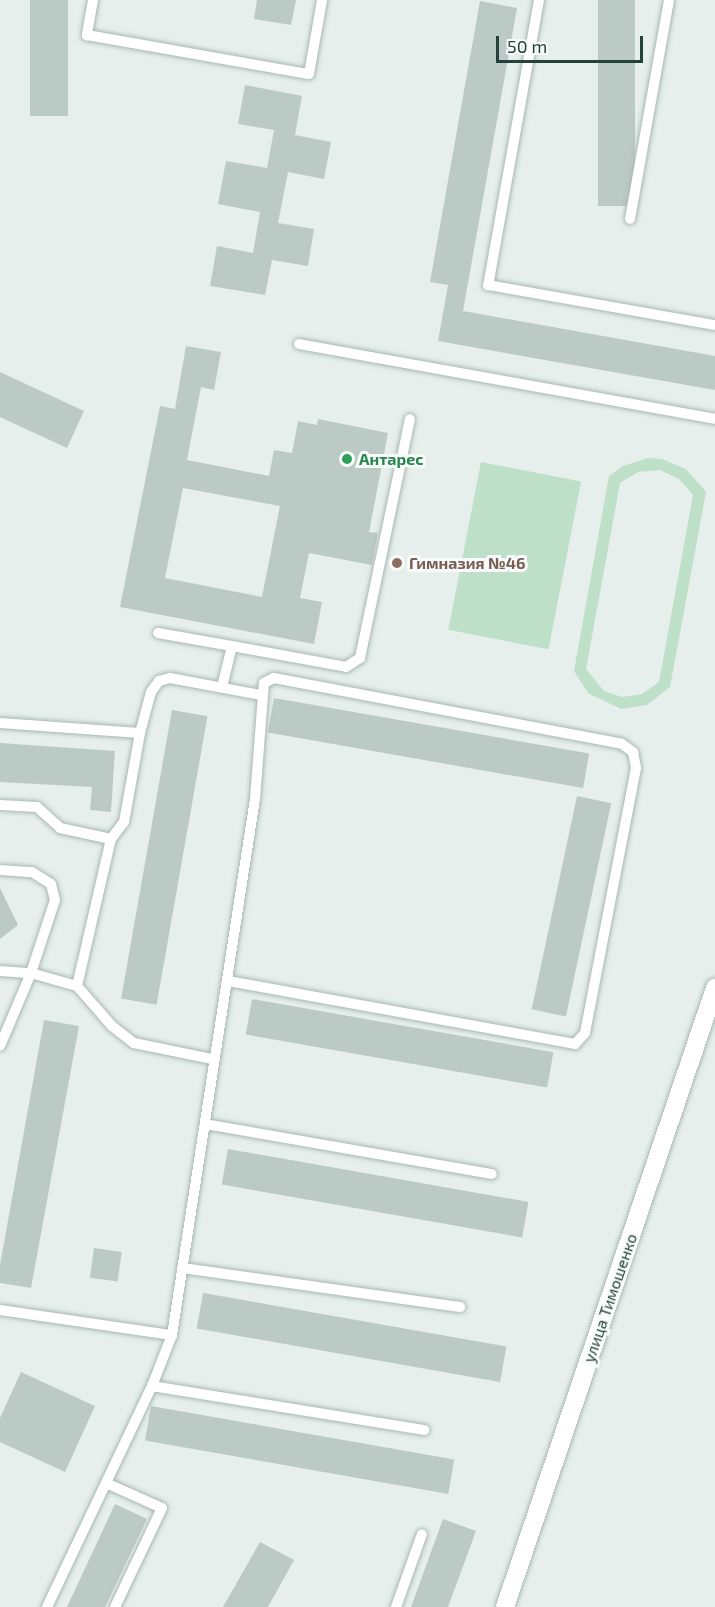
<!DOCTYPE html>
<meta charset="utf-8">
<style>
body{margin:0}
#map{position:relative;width:715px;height:1607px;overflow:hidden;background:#e6efeb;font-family:"Exo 2",sans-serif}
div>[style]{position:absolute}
.green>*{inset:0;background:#bfe0c8;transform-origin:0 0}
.building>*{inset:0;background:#bbcac4;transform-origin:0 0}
.roads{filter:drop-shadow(0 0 2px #a8b8b2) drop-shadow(0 0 2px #a8b8b2)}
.service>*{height:10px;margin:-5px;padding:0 5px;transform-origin:5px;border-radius:5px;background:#fff}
.tertiary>*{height:18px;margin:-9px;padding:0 9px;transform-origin:9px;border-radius:9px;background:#fff}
.dots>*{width:16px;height:16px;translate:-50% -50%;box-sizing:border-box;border:3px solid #f7fbf9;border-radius:50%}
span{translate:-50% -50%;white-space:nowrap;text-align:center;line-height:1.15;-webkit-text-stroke:6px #f7fbf9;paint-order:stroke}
.leisure-label{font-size:16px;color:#27864d;font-weight:700}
.left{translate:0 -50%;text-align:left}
.education-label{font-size:16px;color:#785e54;font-weight:700}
.street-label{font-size:16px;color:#24423a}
.scale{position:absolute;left:496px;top:36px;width:147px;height:27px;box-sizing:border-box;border:3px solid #24423a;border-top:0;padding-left:8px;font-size:18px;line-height:21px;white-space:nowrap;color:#24423a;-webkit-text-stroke:4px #f7fbf9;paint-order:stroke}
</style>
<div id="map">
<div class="green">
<i style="clip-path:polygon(evenodd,648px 458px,662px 459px,686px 469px,706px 492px,670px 687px,647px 705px,621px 709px,588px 693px,574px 671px,609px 476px,623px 466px,648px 458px,660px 470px,679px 479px,693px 495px,659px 682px,642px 694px,622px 697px,604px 691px,586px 669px,620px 483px,638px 472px,660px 470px)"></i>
<i style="left:481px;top:462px;width:102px;height:171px;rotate:11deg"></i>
</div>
<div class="building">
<i style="left:30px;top:0;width:38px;height:116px"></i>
<i style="clip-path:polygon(257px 0,296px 0,291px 25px,254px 19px)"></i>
<i style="left:598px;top:0;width:37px;height:206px"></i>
<i style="clip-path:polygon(480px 1px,517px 8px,463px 311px,715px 356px,715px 390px,438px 341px,448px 285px,430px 282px)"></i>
<i style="clip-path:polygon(245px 85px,302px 96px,295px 135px,331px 142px,324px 179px,288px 172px,278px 223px,314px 229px,308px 266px,272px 260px,265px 295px,210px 286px,217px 246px,253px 253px,260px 212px,218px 204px,226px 161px,267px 168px,274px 130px,238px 124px)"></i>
<i style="clip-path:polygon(evenodd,186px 346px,221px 352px,214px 390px,201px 387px,187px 460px,269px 476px,274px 450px,292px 453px,298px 421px,317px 425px,318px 419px,388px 433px,369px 532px,378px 533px,372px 565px,309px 553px,300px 598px,322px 602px,314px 644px,120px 607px,160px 406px,175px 409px,186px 346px,183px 488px,280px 506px,262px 597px,165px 578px,183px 488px)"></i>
<i style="clip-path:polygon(0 372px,84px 411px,67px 448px,0 417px)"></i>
<i style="left:274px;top:698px;width:320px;height:35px;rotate:10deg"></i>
<i style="left:172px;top:710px;width:36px;height:293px;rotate:10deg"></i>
<i style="clip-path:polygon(0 743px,115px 751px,111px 812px,90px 810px,92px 787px,0 782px)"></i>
<i style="left:577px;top:796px;width:35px;height:218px;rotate:12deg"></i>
<i style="clip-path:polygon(0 888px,18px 925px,0 939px)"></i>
<i style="left:252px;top:999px;width:306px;height:36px;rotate:10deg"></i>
<i style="clip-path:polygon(44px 1020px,79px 1026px,31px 1288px,0 1283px,0 1265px)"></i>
<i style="left:228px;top:1149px;width:305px;height:36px;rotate:10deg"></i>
<i style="left:94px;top:1248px;width:28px;height:30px;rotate:8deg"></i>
<i style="left:203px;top:1293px;width:308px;height:36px;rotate:10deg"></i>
<i style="clip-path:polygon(21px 1372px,95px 1406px,65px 1472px,0 1442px,0 1418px)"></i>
<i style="left:151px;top:1406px;width:308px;height:35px;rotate:10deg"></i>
<i style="clip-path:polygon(115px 1504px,147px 1519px,105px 1607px,67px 1607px)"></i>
<i style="clip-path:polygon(443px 1519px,476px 1531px,448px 1607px,411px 1607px)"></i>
<i style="clip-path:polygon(260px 1542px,294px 1560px,268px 1607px,223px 1607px)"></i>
</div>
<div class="roads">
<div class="service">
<i style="left:93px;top:0;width:36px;rotate:100deg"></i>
<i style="left:87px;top:35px;width:225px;rotate:10deg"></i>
<i style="left:309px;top:74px;width:75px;rotate:-80deg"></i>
<i style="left:539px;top:0;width:290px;rotate:100.1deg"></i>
<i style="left:488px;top:285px;width:230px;rotate:10deg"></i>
<i style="left:630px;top:219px;width:222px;rotate:-79.9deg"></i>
<i style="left:299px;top:344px;width:423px;rotate:10.2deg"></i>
<i style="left:158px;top:633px;width:75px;rotate:10deg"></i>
<i style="left:232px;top:646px;width:42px;rotate:103.7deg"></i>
<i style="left:232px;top:646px;width:116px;rotate:10.4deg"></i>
<i style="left:346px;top:667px;width:17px;rotate:-33deg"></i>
<i style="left:360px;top:658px;width:244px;rotate:-78.2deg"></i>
<i style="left:0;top:723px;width:140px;rotate:4.1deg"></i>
<i style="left:140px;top:733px;width:42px;rotate:-75deg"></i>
<i style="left:151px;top:692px;width:14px;rotate:-54deg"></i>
<i style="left:159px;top:681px;width:11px;rotate:-15deg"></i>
<i style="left:170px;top:678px;width:93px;rotate:10.6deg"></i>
<i style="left:0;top:805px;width:37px;rotate:3deg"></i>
<i style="left:37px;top:807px;width:31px;rotate:42deg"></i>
<i style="left:60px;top:828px;width:52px;rotate:12.2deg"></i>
<i style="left:0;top:870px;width:32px;rotate:4deg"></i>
<i style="left:32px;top:872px;width:22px;rotate:32deg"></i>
<i style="left:51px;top:884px;width:16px;rotate:76deg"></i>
<i style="left:55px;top:900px;width:77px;rotate:108.2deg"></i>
<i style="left:31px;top:973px;width:79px;rotate:113deg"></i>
<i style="left:0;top:971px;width:31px;rotate:4deg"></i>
<i style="left:31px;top:973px;width:48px;rotate:15.8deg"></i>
<i style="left:77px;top:986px;width:53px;rotate:48.8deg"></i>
<i style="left:112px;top:1026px;width:28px;rotate:38deg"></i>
<i style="left:134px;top:1043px;width:80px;rotate:11.6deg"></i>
<i style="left:77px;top:986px;width:151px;rotate:-77deg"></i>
<i style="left:111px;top:839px;width:21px;rotate:-53deg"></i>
<i style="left:124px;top:822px;width:90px;rotate:-79.8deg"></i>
<i style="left:205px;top:1124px;width:291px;rotate:9.9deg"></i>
<i style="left:182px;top:1268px;width:281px;rotate:8deg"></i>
<i style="left:0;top:1310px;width:174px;rotate:8.3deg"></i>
<i style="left:152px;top:1386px;width:276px;rotate:9.2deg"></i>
<i style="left:106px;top:1483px;width:61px;rotate:24.1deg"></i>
<i style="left:162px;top:1508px;width:110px;rotate:115.4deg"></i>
<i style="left:47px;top:1607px;width:245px;rotate:-64.6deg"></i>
<i style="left:152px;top:1386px;width:55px;rotate:-68.6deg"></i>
<i style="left:172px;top:1335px;width:542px;rotate:-81.2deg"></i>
<i style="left:255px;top:799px;width:116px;rotate:-85.6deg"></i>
<i style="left:264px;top:683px;width:11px;rotate:-27deg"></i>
<i style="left:274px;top:678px;width:354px;rotate:10.7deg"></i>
<i style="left:622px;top:744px;width:14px;rotate:36deg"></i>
<i style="left:633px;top:752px;width:16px;rotate:79deg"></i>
<i style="left:636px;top:768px;width:270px;rotate:100.9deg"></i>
<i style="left:585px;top:1033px;width:15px;rotate:132deg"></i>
<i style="left:575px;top:1044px;width:353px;rotate:-169.7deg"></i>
<i style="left:396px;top:1607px;width:77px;rotate:-70.4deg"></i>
</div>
<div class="tertiary">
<i style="left:505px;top:1607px;width:654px;rotate:-71.26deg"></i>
</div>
</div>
<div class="dots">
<i style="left:347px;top:459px;background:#2e9e5b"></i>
<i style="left:397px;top:563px;background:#8d6e63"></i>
</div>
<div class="leisure-label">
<span class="left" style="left:359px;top:459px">Антарес</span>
</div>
<div class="education-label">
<span class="left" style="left:409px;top:563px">Гимназия №46</span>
</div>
<div class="street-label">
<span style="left:610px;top:1298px;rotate:-71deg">улица Тимошенко</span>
</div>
<div class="scale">50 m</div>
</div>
